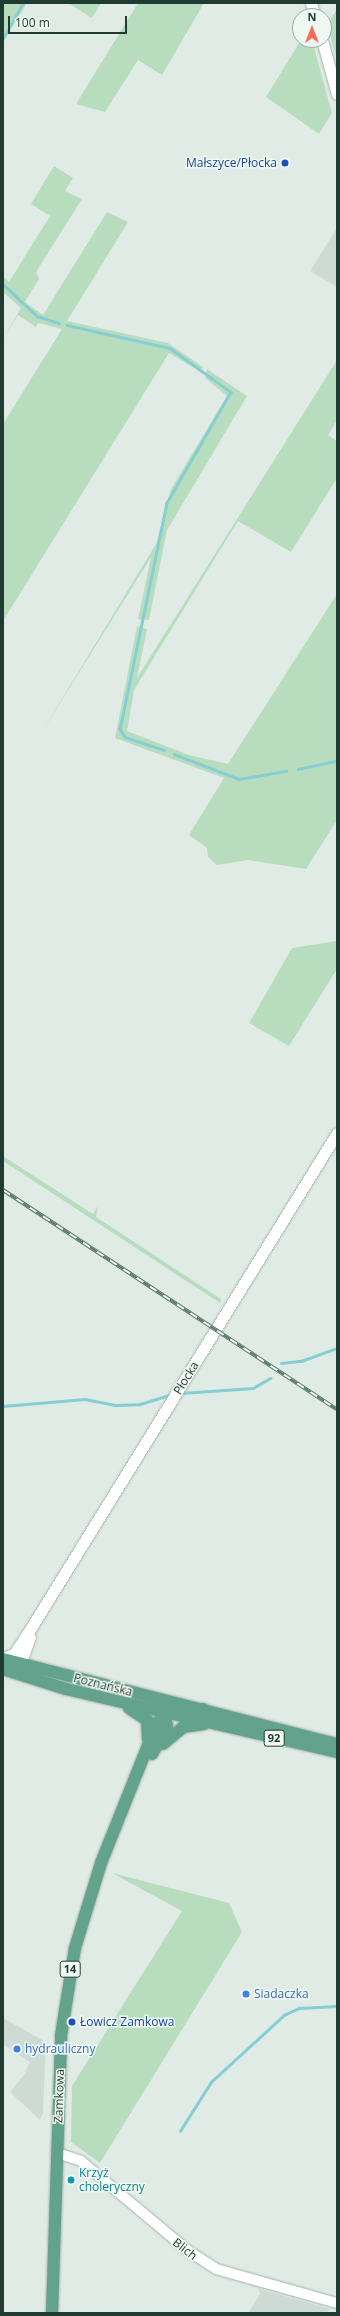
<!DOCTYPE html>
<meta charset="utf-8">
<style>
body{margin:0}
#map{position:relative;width:340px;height:2316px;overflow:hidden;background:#e0ebe5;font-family:"Open Sans",sans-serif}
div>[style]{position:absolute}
.built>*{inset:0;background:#cedbd4}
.green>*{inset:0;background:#b8ddbe}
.stream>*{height:2.5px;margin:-1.25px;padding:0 1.25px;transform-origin:1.25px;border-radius:1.25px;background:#86ced3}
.roads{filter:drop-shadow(0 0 1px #a3b3ac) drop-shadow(0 0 1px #a3b3ac)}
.tertiary>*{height:10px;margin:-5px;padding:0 5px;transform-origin:5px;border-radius:5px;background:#fff}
.secondary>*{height:11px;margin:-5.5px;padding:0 5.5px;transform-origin:5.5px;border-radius:5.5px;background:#fff}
.primary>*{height:12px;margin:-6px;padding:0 6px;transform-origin:6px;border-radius:6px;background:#63a28c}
.rail>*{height:4px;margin-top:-2px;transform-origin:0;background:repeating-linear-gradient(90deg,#f0f8f3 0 8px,#5a786d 0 16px);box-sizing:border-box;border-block:1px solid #5a786d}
.dots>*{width:11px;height:11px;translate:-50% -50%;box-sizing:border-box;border:2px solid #f0f8f3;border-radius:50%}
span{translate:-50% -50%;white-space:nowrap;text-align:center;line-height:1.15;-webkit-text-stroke:3px #f0f8f3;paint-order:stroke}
.shield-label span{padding:1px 3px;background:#f0f8f3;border:1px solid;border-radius:3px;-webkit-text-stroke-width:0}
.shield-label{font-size:11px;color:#203c32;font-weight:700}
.transit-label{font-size:12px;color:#164399}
.right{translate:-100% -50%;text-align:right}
.left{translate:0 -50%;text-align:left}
.street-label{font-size:12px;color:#203c32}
.shop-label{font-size:12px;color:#366cbe}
.culture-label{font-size:12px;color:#0d838f}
.frame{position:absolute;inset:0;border:4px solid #203c32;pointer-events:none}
.north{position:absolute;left:292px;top:8px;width:40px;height:40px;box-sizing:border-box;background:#f0f8f3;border:1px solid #9dada6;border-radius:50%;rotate:0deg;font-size:11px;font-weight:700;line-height:16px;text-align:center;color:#203c32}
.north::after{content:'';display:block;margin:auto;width:14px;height:18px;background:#f66c53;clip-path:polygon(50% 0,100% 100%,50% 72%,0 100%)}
.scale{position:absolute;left:8px;top:16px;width:119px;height:18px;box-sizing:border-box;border:2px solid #203c32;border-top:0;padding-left:5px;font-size:12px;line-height:14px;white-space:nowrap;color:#203c32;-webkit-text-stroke:3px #f0f8f3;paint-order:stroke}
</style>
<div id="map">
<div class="built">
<i style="clip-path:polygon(337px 228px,337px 287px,310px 271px)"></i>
<i style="clip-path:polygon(3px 2018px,46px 2042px,43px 2113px,40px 2120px,10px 2092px,24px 2075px,30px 2062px,3px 2044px)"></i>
<i style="clip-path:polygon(259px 2289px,330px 2309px,327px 2313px,248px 2313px,260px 2294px)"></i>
</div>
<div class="green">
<i style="clip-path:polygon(3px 3px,27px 3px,3px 42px)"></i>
<i style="clip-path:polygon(68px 3px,101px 3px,92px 18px)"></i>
<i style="clip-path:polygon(138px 3px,204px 3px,162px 75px,138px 60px,105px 112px,76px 104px)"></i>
<i style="clip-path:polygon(337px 9px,337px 59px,327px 25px)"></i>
<i style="clip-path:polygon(301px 40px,312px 40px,332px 113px,319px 134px,266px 97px)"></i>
<i style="clip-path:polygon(54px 166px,73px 178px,65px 191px,82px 199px,36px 272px,39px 279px,25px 302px,43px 315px,107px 212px,128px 222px,67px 321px,168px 343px,203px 367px,201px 372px,169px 353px,3px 621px,3px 424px,62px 329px,38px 323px,36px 327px,18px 315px,3px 339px,21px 308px,3px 292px,3px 277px,9px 282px,50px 216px,31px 204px)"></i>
<i style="clip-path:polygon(337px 360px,337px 420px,328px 435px,337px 441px,337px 478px,291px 552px,238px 521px,134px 690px,127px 731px,189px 755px,228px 764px,337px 594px,337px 820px,306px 869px,248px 860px,217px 865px,208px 857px,207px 848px,189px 835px,224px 778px,115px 738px,137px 626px,147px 629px,137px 678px)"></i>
<i style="clip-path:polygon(207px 369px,247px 396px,167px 530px,149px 620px,138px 619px,151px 557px,37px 740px,156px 544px,171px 489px,227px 396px,205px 378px)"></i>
<i style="clip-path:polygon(337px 941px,337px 969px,289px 1046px,249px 1023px,292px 948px)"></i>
<i style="clip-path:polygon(3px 1156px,93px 1214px,98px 1206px,96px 1217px,221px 1299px,220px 1303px,3px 1161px)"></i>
<i style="clip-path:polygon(112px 1873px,229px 1903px,242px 1932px,100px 2163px,71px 2142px,72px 2086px,182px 1911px)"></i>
</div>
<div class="stream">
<i style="left:3px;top:38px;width:40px;rotate:-60.3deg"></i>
<i style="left:3px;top:284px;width:47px;rotate:43.3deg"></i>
<i style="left:37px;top:316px;width:23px;rotate:18deg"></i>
<i style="left:67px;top:325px;width:106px;rotate:12.6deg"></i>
<i style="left:170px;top:348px;width:75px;rotate:35.8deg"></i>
<i style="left:231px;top:392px;width:128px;rotate:120deg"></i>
<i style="left:167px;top:503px;width:222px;rotate:101.7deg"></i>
<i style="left:122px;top:720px;width:9px;rotate:103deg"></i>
<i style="left:120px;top:729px;width:9px;rotate:58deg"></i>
<i style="left:125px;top:737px;width:41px;rotate:18.4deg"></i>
<i style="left:174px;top:754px;width:70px;rotate:21deg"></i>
<i style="left:239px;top:779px;width:48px;rotate:-9.7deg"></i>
<i style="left:298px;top:769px;width:40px;rotate:-12deg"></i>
<i style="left:281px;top:1363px;width:20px;rotate:-6deg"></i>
<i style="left:301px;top:1361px;width:38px;rotate:-20deg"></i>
<i style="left:181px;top:1393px;width:72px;rotate:-4deg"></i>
<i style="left:253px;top:1388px;width:20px;rotate:-30deg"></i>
<i style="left:3px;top:1406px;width:82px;rotate:-4.9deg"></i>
<i style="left:85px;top:1399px;width:32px;rotate:11deg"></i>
<i style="left:116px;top:1405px;width:24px;rotate:-2deg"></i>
<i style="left:140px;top:1404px;width:31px;rotate:-17deg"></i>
<i style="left:180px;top:2131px;width:58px;rotate:-57.7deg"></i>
<i style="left:211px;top:2082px;width:99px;rotate:-42.5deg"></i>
<i style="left:284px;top:2015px;width:17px;rotate:-25deg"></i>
<i style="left:299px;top:2008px;width:38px;rotate:-3deg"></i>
</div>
<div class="roads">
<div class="tertiary">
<i style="left:57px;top:2153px;width:25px;rotate:18deg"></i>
<i style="left:81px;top:2161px;width:138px;rotate:40deg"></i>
<i style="left:187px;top:2250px;width:35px;rotate:33deg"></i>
<i style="left:216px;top:2269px;width:126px;rotate:15.7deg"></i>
</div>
<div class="secondary">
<i style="left:311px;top:3px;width:14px;rotate:73deg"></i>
<i style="left:322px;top:40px;width:56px;rotate:74.5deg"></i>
<i style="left:3px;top:1658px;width:12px;rotate:-20deg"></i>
<i style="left:14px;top:1654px;width:37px;rotate:-57deg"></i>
<i style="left:34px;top:1623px;width:576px;rotate:-58.27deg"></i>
<i style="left:10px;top:1665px;width:16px;rotate:-35deg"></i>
<i style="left:23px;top:1656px;width:20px;rotate:-70deg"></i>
</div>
<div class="primary">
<i style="left:3px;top:1659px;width:345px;rotate:14.3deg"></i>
<i style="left:3px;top:1669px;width:66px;rotate:17.6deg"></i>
<i style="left:66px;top:1689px;width:278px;rotate:13.1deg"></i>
<i style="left:129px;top:1708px;width:22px;rotate:34deg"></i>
<i style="left:147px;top:1720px;width:19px;rotate:87deg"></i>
<i style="left:163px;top:1744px;width:26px;rotate:-40deg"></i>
<i style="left:183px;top:1727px;width:21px;rotate:-8deg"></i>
<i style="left:152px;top:1754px;width:31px;rotate:-61deg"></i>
<i style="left:167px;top:1727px;width:19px;rotate:-99deg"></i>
<i style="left:52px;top:2313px;width:277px;rotate:-88.1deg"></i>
<i style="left:61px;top:2036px;width:89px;rotate:-81deg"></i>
<i style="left:75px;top:1948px;width:89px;rotate:-73deg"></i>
<i style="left:101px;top:1863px;width:151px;rotate:-68.2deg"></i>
<i style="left:157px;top:1723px;width:19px;rotate:-43deg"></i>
<i style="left:171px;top:1710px;width:32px;rotate:-2deg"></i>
</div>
</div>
<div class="rail">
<i style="left:3px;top:1190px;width:399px;rotate:33.3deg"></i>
</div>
<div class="dots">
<i style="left:285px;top:163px;background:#1a4fb4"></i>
<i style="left:246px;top:1994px;background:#3f7fe0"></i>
<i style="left:72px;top:2022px;background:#1a4fb4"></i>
<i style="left:17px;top:2049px;background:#3f7fe0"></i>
<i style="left:71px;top:2180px;background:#0f9aa8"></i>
</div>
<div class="shield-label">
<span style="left:274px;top:1738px">92</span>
<span style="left:70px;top:1969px">14</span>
</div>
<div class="transit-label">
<span class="right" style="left:277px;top:163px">Małszyce/Płocka</span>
<span class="left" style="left:80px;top:2022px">Łowicz Zamkowa</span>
</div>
<div class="street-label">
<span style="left:186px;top:1378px;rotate:-58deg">Płocka</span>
<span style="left:103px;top:1685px;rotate:14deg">Poznańska</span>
<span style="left:59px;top:2096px;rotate:-88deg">Zamkowa</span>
<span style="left:185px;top:2249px;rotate:38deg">Blich</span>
</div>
<div class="shop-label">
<span class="left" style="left:254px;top:1994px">Siadaczka</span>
<span class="left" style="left:25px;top:2049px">hydrauliczny</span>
</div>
<div class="culture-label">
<span class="left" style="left:79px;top:2180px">Krzyż<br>choleryczny</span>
</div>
<div class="frame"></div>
<div class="north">N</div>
<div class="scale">100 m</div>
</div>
